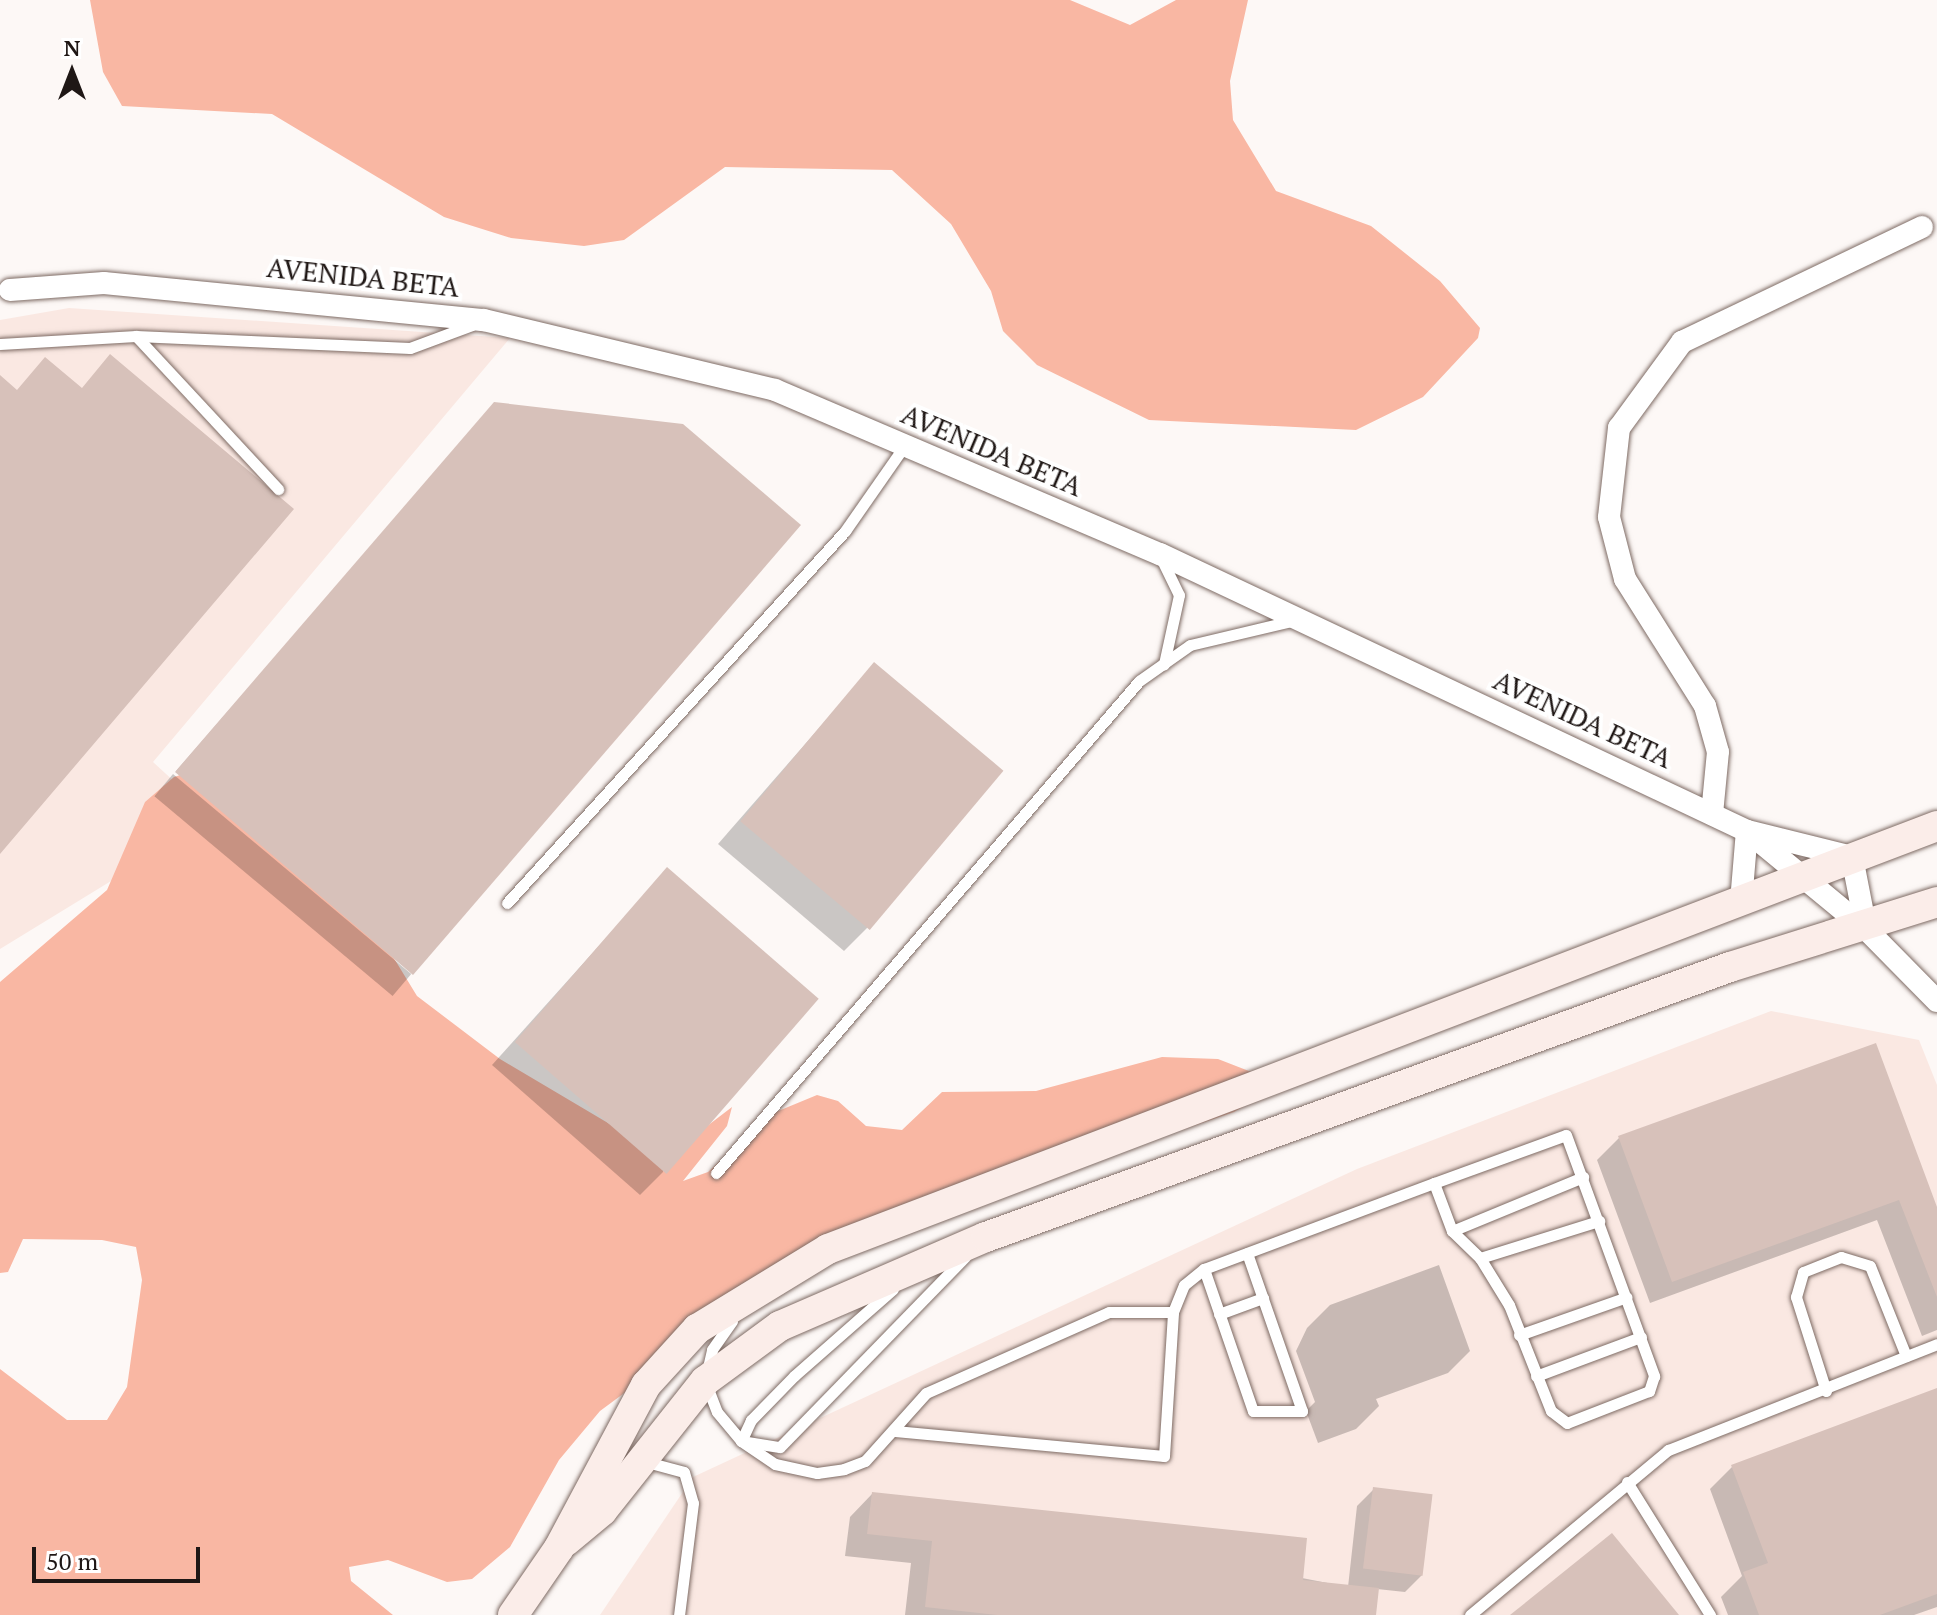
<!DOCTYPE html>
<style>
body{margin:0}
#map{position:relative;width:1937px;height:1615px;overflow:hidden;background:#fdf8f6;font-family:"PT Serif",serif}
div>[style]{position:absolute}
.built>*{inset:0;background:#fae8e2}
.green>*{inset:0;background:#f9b7a3}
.shadow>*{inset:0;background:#0003;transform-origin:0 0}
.building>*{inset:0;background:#d7c1ba;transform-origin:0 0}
.roads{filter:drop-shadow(0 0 2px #7e6b64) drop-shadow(0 0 2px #7e6b64)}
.service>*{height:11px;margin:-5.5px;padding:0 5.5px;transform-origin:5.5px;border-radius:5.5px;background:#fff}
.minor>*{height:22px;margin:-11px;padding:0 11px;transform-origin:11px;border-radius:11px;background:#fff}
.secondary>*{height:30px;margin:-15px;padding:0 15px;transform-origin:15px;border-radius:15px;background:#fbede9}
span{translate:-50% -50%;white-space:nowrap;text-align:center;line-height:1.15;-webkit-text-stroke:8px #fff;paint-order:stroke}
.street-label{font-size:28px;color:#1f1715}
.north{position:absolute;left:32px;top:32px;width:80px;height:80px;-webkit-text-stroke:6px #fff;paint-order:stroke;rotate:0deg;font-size:22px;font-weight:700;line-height:32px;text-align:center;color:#1f1715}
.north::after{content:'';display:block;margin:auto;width:28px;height:36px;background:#1f1715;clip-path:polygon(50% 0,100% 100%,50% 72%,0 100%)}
.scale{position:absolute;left:32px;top:1547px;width:168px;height:36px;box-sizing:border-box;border:4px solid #1f1715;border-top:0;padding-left:10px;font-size:24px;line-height:28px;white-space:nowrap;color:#1f1715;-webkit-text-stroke:6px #fff;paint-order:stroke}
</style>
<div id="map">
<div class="built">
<i style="clip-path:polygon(69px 308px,510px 338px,153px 762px,214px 818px,0 949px,0 320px)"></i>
<i style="clip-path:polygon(1771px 1011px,1919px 1040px,1937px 1085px,1937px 1615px,600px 1615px,693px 1477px,1357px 1169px)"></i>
</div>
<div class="green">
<i style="clip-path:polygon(90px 0,1070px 0,1130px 25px,1176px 0,1248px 0,1230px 81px,1233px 120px,1276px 191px,1371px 226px,1440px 281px,1480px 328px,1478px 338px,1423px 397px,1356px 430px,1149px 420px,1037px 365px,1003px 331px,991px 291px,951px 224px,892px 170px,725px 167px,624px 240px,584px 246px,511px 238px,444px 217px,272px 114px,122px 106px,103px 72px)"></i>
<i style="clip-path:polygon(199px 769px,373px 924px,417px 996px,500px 1059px,635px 1139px,681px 1146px,732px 1107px,727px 1126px,683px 1181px,708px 1172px,771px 1114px,817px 1095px,838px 1101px,866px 1126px,902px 1130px,942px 1092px,1036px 1091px,1162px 1057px,1218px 1059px,1282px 1084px,1234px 1112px,807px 1258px,600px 1411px,559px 1460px,510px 1547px,472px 1579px,447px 1582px,388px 1560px,349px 1567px,351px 1581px,393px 1615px,0 1615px,0 1369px,67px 1420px,107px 1420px,127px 1387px,142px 1280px,136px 1247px,102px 1240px,23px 1239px,8px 1272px,0 1273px,0 982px,107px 890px,145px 802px,174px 777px)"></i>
</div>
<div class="shadow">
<i style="clip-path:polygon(495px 404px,413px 972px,176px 771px)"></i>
<i style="clip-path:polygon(874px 665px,867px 928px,844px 951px,718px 844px)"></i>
<i style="left:173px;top:774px;width:311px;height:29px;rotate:40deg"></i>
<i style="clip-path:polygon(667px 870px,663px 1172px,640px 1195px,492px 1065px)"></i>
<i style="clip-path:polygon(1875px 1045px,1937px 1212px,1937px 1330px,1922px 1336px,1877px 1220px,1650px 1303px,1597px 1160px,1619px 1138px)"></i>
<i style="clip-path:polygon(1439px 1265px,1470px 1351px,1448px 1373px,1376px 1399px,1379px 1406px,1356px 1429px,1318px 1443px,1306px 1411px,1315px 1402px,1296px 1351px,1307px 1328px,1330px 1305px)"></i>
<i style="clip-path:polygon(1937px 1390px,1937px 1607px,1914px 1615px,1728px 1615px,1721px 1597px,1742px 1576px,1710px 1489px,1732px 1467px)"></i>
<i style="clip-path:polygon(1374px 1489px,1422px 1575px,1405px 1592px,1377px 1589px,1374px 1615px,905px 1615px,911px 1563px,845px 1556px,850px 1517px,872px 1494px,1348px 1587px,1357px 1506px)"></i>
</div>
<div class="building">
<i style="clip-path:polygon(110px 354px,294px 509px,0 854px,0 375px,17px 390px,45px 357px,82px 388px)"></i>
<i style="clip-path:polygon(494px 402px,683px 424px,801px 525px,413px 975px,175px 772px)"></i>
<i style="left:874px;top:662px;width:169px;height:208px;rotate:40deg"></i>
<i style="left:667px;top:867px;width:201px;height:232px;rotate:41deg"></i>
<i style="clip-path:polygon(1876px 1043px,1937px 1207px,1937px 1297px,1899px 1200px,1672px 1282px,1618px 1136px)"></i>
<i style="clip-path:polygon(1937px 1388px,1937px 1594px,1880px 1615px,1759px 1615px,1743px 1572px,1768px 1563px,1731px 1465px)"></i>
<i style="left:1373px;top:1487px;width:60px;height:82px;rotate:7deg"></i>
<i style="clip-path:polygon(872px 1492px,1307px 1538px,1303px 1580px,1379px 1588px,1376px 1615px,997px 1615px,925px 1607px,932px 1541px,867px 1534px)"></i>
<i style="clip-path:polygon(1612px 1533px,1679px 1615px,1510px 1615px)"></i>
</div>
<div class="roads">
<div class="service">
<i style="left:136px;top:336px;width:209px;rotate:47.1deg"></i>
<i style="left:0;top:344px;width:136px;rotate:-3.4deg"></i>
<i style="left:136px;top:336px;width:274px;rotate:2.5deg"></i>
<i style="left:410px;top:348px;width:66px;rotate:-20.4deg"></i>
<i style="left:1161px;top:558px;width:41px;rotate:64.1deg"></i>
<i style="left:1179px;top:595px;width:71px;rotate:102.3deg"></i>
<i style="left:507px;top:903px;width:503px;rotate:-47.74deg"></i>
<i style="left:845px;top:531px;width:105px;rotate:-55.1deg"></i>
<i style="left:716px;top:1173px;width:649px;rotate:-49.31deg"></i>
<i style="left:1139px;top:681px;width:62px;rotate:-35.2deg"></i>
<i style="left:1190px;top:645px;width:109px;rotate:-13.3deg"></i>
<i style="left:1452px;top:1231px;width:142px;rotate:-22.4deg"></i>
<i style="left:1480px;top:1258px;width:125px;rotate:-17.3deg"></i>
<i style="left:1204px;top:1269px;width:150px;rotate:71deg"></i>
<i style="left:1253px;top:1411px;width:49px"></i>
<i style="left:1302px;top:1411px;width:167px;rotate:-109.2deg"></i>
<i style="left:893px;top:1289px;width:132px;rotate:138.7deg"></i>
<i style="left:794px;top:1376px;width:62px;rotate:134.3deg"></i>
<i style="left:751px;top:1420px;width:23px;rotate:115deg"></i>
<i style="left:741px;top:1441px;width:41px;rotate:34.1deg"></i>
<i style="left:775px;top:1464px;width:43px;rotate:12.1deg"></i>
<i style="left:817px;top:1473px;width:27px;rotate:-8deg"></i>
<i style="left:844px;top:1469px;width:22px;rotate:-21deg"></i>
<i style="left:865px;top:1461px;width:91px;rotate:-48.1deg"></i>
<i style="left:926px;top:1393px;width:200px;rotate:-23.9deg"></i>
<i style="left:1109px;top:1312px;width:64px"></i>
<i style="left:1219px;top:1314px;width:47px;rotate:-20deg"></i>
<i style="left:732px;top:1321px;width:35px;rotate:125deg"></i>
<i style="left:712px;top:1350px;width:32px;rotate:103deg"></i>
<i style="left:705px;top:1381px;width:33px;rotate:69deg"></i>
<i style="left:717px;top:1412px;width:38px;rotate:50deg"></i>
<i style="left:741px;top:1441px;width:39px;rotate:9deg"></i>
<i style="left:780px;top:1447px;width:265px;rotate:-45.8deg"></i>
<i style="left:1519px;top:1335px;width:114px;rotate:-19.4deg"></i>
<i style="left:1536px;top:1376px;width:112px;rotate:-20.4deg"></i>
<i style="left:1826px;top:1391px;width:99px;rotate:-107.7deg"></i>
<i style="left:1796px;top:1297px;width:26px;rotate:-74deg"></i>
<i style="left:1803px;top:1272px;width:41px;rotate:-21.5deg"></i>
<i style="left:1841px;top:1257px;width:30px;rotate:17deg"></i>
<i style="left:1870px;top:1266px;width:97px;rotate:68.2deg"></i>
<i style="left:895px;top:1431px;width:270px;rotate:5.3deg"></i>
<i style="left:1164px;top:1456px;width:144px;rotate:-86.4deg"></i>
<i style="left:1173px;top:1312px;width:29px;rotate:-68deg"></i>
<i style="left:1184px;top:1285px;width:26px;rotate:-39deg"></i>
<i style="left:1204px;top:1269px;width:246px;rotate:-20.5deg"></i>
<i style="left:1434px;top:1183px;width:140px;rotate:-20deg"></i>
<i style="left:1566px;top:1135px;width:257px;rotate:69.9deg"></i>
<i style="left:1654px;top:1376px;width:16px;rotate:108deg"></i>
<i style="left:1649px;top:1391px;width:88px;rotate:158.7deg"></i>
<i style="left:1567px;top:1423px;width:20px;rotate:-143deg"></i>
<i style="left:1551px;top:1411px;width:114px;rotate:-111.6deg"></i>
<i style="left:1509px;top:1305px;width:55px;rotate:-121.7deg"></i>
<i style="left:1480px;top:1258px;width:39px;rotate:-136deg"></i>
<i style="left:1452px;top:1231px;width:51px;rotate:-110.6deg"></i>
<i style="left:643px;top:1461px;width:42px;rotate:15deg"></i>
<i style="left:684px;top:1472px;width:32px;rotate:74deg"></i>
<i style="left:693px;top:1503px;width:113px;rotate:97.1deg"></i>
<i style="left:1627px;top:1482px;width:157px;rotate:58deg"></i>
<i style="left:1470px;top:1615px;width:258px;rotate:-39.8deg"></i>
<i style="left:1668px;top:1450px;width:289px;rotate:-21.5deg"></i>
</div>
<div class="minor">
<i style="left:10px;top:290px;width:94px;rotate:-4.3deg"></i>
<i style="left:104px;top:283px;width:382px;rotate:5.6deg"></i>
<i style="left:484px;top:320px;width:299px;rotate:13.5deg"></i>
<i style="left:775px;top:390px;width:418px;rotate:23.1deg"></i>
<i style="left:1160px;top:554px;width:649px;rotate:25.26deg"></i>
<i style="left:1747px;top:831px;width:154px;rotate:39.5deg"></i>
<i style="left:1866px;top:929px;width:101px;rotate:45.4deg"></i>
<i style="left:1712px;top:814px;width:62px;rotate:-84.5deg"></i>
<i style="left:1718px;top:752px;width:48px;rotate:-105.8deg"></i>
<i style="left:1705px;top:706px;width:150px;rotate:-122.2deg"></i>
<i style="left:1625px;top:579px;width:64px;rotate:-104.5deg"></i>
<i style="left:1609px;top:517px;width:90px;rotate:-83.6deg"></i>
<i style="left:1619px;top:428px;width:107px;rotate:-53.8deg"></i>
<i style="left:1682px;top:342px;width:266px;rotate:-25.6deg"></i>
<i style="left:1741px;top:902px;width:71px;rotate:-85.2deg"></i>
<i style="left:1747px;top:831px;width:108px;rotate:13.9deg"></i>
<i style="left:1852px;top:857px;width:73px;rotate:79deg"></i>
</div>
<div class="secondary">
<i style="left:566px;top:1541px;width:47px;rotate:-39.8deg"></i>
<i style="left:602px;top:1511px;width:166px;rotate:-51.6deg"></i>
<i style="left:705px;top:1381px;width:93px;rotate:-36.3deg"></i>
<i style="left:780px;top:1326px;width:224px;rotate:-23.4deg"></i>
<i style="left:986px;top:1237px;width:791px;rotate:-19.95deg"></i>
<i style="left:1730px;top:967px;width:217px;rotate:-17.4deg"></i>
<i style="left:513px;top:1615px;width:81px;rotate:-55.5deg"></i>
<i style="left:559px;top:1548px;width:185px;rotate:-61.9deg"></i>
<i style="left:646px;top:1385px;width:76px;rotate:-47.7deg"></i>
<i style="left:697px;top:1329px;width:153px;rotate:-31.4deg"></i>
<i style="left:828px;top:1249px;width:1187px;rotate:-20.88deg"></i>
</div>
</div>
<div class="street-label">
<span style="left:363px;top:277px;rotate:6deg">AVENIDA BETA</span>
<span style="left:992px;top:450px;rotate:23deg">AVENIDA BETA</span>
<span style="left:1583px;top:719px;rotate:25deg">AVENIDA BETA</span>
</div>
<div class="north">N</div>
<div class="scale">50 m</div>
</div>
